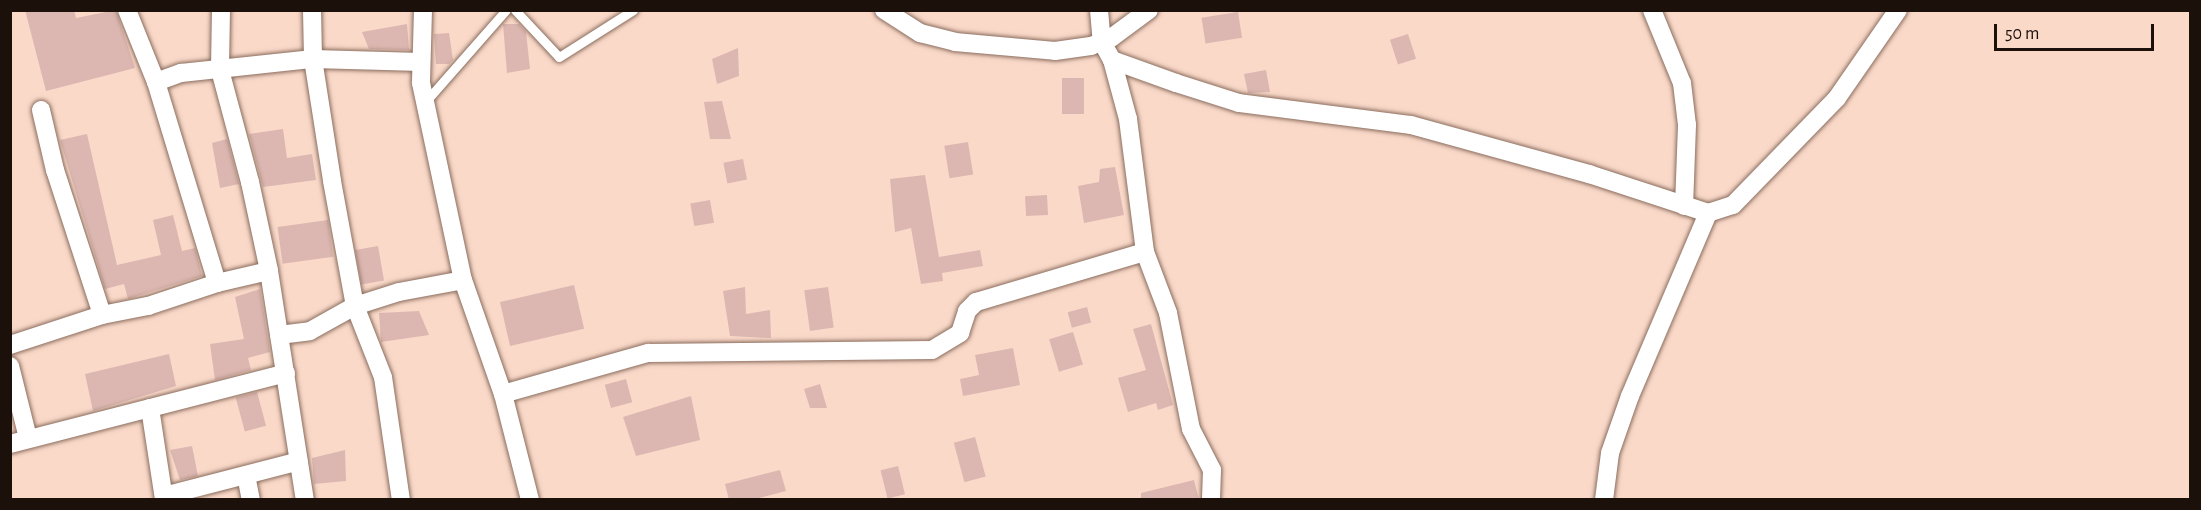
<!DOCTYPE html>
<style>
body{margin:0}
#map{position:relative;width:2201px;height:510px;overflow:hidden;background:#fad9c9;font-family:"Alegreya Sans",sans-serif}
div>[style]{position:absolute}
.building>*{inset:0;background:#dcb7b1;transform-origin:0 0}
.roads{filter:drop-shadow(0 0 2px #8a6d5e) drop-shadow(0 0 2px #8a6d5e)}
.lane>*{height:9px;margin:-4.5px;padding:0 4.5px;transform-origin:4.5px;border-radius:4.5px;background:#fff}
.street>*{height:18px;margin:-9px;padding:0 9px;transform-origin:9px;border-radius:9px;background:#fff}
span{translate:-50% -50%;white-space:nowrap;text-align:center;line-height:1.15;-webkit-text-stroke:6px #fad9c9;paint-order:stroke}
.frame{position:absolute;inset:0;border:12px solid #1b100a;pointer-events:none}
.scale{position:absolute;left:1994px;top:24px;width:160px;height:27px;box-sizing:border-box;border:3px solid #1b100a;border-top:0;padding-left:8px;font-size:18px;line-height:21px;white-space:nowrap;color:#1b100a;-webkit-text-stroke:4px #fad9c9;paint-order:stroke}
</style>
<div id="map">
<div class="building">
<i style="clip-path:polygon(25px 10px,74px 10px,76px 18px,116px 10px,135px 68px,46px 91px)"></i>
<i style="left:1238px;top:12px;width:26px;height:37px;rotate:81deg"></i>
<i style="clip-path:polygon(407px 24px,409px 50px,369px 49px,362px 32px)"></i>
<i style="clip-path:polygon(503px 24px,519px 24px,526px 32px,530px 69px,507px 73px)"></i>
<i style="clip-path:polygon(449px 33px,453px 60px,449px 64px,436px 64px,434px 34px)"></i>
<i style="left:1408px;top:34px;width:26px;height:19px;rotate:72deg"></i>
<i style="clip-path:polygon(738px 48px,739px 76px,717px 84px,712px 59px)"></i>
<i style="clip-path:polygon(1266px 70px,1270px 92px,1248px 93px,1244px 74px)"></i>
<i style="left:1062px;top:78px;width:22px;height:36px"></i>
<i style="clip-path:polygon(722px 101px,731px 139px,710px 139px,704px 102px)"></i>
<i style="clip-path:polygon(283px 129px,287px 158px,312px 154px,316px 180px,263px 187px,249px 134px)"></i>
<i style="clip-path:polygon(87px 134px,117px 265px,161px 255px,153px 220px,173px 215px,182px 251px,195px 248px,202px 276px,128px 299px,124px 284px,105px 289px,60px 140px)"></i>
<i style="clip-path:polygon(227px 139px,239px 184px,220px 188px,212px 143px)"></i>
<i style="left:968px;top:142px;width:33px;height:24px;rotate:81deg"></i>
<i style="left:743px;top:159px;width:21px;height:20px;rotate:79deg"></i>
<i style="clip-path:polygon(1115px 167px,1124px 215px,1084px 223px,1078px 186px,1099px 182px,1100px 169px)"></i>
<i style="clip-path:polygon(925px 175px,939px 257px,980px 250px,983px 266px,942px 273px,943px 281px,921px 284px,911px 228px,895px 232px,890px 179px)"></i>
<i style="left:1047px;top:195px;width:20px;height:22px;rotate:87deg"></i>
<i style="left:710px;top:200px;width:23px;height:20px;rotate:80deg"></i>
<i style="left:328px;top:220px;width:37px;height:51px;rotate:82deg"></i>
<i style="left:378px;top:246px;width:35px;height:23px;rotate:80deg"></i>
<i style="left:574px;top:285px;width:45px;height:76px;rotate:77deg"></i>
<i style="clip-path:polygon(745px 287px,746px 314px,770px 310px,771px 338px,730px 336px,723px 291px)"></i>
<i style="left:828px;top:287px;width:41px;height:24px;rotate:82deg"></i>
<i style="clip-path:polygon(260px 289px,270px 352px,248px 358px,251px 370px,215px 380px,210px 344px,244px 339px,235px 297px)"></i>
<i style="left:1087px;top:307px;width:16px;height:20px;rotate:75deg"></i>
<i style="clip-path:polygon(419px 311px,429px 335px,381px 342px,379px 313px)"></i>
<i style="clip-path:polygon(1151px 324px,1173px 405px,1158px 410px,1156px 403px,1128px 412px,1118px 378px,1146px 370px,1133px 329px)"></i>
<i style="left:1073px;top:332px;width:34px;height:25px;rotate:73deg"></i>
<i style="clip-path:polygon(1013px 348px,1020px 385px,963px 396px,960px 379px,979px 375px,975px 355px)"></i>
<i style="clip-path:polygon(169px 354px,176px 386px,93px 411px,85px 374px)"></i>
<i style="left:626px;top:379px;width:24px;height:22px;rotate:75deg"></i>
<i style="clip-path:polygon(820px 384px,827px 408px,810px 408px,804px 389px)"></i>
<i style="left:257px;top:392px;width:35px;height:22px;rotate:75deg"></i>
<i style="clip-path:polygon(691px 396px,700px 440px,636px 456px,623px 417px)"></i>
<i style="left:975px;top:437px;width:41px;height:22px;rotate:75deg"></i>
<i style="clip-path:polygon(192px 446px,198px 476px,180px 480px,170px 450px)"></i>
<i style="clip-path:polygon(345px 450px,346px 481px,314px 484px,312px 458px)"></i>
<i style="left:898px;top:466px;width:29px;height:18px;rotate:76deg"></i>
<i style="clip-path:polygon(780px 470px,786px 491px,752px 500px,729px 500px,725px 484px)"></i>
<i style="clip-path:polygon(1194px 480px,1199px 500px,1141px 500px,1141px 493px)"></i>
</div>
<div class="roads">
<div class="lane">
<i style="left:515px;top:10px;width:64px;rotate:46.9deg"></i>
<i style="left:559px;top:57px;width:88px;rotate:-32.4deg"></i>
<i style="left:426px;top:101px;width:121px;rotate:-48.7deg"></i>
</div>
<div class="street">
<i style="left:127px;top:10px;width:78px;rotate:68.1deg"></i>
<i style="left:156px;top:82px;width:210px;rotate:73.1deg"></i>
<i style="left:221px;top:10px;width:60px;rotate:91deg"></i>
<i style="left:220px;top:70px;width:116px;rotate:75deg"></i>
<i style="left:250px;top:182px;width:91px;rotate:77.9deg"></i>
<i style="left:312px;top:10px;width:49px;rotate:88.8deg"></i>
<i style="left:313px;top:59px;width:123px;rotate:81.1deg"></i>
<i style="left:332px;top:181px;width:127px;rotate:79.6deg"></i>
<i style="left:355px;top:306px;width:76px;rotate:68.5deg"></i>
<i style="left:383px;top:377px;width:124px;rotate:81.7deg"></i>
<i style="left:423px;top:10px;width:73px;rotate:91.6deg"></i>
<i style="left:421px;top:83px;width:201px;rotate:78deg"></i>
<i style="left:463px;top:280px;width:121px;rotate:70.7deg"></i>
<i style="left:503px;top:394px;width:109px;rotate:75.7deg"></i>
<i style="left:884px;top:10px;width:43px;rotate:32.6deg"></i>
<i style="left:920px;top:33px;width:36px;rotate:14deg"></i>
<i style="left:955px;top:42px;width:100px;rotate:5.1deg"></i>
<i style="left:1055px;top:51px;width:36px;rotate:-8deg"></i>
<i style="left:1091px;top:46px;width:22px;rotate:-22deg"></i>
<i style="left:1111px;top:38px;width:47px;rotate:-36.4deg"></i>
<i style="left:1099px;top:10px;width:32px;rotate:85deg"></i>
<i style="left:1102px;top:42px;width:21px;rotate:61deg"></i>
<i style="left:1112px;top:60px;width:68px;rotate:19.8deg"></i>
<i style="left:1176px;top:83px;width:66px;rotate:17.6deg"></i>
<i style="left:1239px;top:103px;width:173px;rotate:7.3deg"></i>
<i style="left:1411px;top:125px;width:185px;rotate:15.4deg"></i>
<i style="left:1589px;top:174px;width:125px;rotate:18.1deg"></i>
<i style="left:1708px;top:213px;width:26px;rotate:-18deg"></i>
<i style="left:1733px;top:205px;width:149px;rotate:-45.8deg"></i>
<i style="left:1837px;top:98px;width:107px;rotate:-55.3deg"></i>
<i style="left:1652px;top:10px;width:79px;rotate:67.7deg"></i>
<i style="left:1682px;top:83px;width:42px;rotate:83.2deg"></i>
<i style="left:1687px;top:125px;width:81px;rotate:92.1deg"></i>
<i style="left:1112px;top:60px;width:61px;rotate:74.8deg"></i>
<i style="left:1128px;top:119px;width:134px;rotate:82.7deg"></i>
<i style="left:1145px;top:252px;width:65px;rotate:69.3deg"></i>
<i style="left:1168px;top:313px;width:118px;rotate:78.8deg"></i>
<i style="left:1191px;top:429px;width:46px;rotate:62.9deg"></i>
<i style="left:1212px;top:470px;width:30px;rotate:92deg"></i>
<i style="left:156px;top:82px;width:27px;rotate:-20deg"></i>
<i style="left:181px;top:73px;width:133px;rotate:-6.1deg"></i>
<i style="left:313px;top:59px;width:108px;rotate:1.6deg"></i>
<i style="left:41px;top:110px;width:62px;rotate:76.9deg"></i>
<i style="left:55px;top:170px;width:152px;rotate:72deg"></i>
<i style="left:279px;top:335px;width:31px;rotate:-7deg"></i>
<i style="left:310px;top:331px;width:51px;rotate:-29.1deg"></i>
<i style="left:355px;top:306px;width:46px;rotate:-17.7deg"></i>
<i style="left:399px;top:292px;width:65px;rotate:-10.6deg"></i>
<i style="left:10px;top:345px;width:97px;rotate:-18.1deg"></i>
<i style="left:102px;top:315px;width:47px;rotate:-11.1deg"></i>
<i style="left:148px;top:306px;width:73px;rotate:-18.4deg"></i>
<i style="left:217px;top:283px;width:53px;rotate:-13deg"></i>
<i style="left:269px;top:271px;width:232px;rotate:81.1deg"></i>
<i style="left:10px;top:366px;width:74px;rotate:76deg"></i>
<i style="left:503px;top:394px;width:151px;rotate:-15.8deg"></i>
<i style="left:648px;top:353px;width:284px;rotate:-0.6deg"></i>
<i style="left:932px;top:350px;width:33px;rotate:-31deg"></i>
<i style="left:960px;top:333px;width:23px;rotate:-72deg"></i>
<i style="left:967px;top:311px;width:13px;rotate:-45deg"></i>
<i style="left:976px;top:302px;width:176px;rotate:-16.5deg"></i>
<i style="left:150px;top:408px;width:93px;rotate:81.3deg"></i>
<i style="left:10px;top:444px;width:285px;rotate:-14.4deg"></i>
<i style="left:246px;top:475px;width:25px;rotate:79deg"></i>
<i style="left:164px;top:496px;width:139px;rotate:-14.5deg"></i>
<i style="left:1604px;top:500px;width:47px;rotate:-82.7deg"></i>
<i style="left:1610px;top:453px;width:60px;rotate:-70.7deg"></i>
<i style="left:1630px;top:396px;width:199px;rotate:-66.9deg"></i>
</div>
</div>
<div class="frame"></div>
<div class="scale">50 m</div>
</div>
